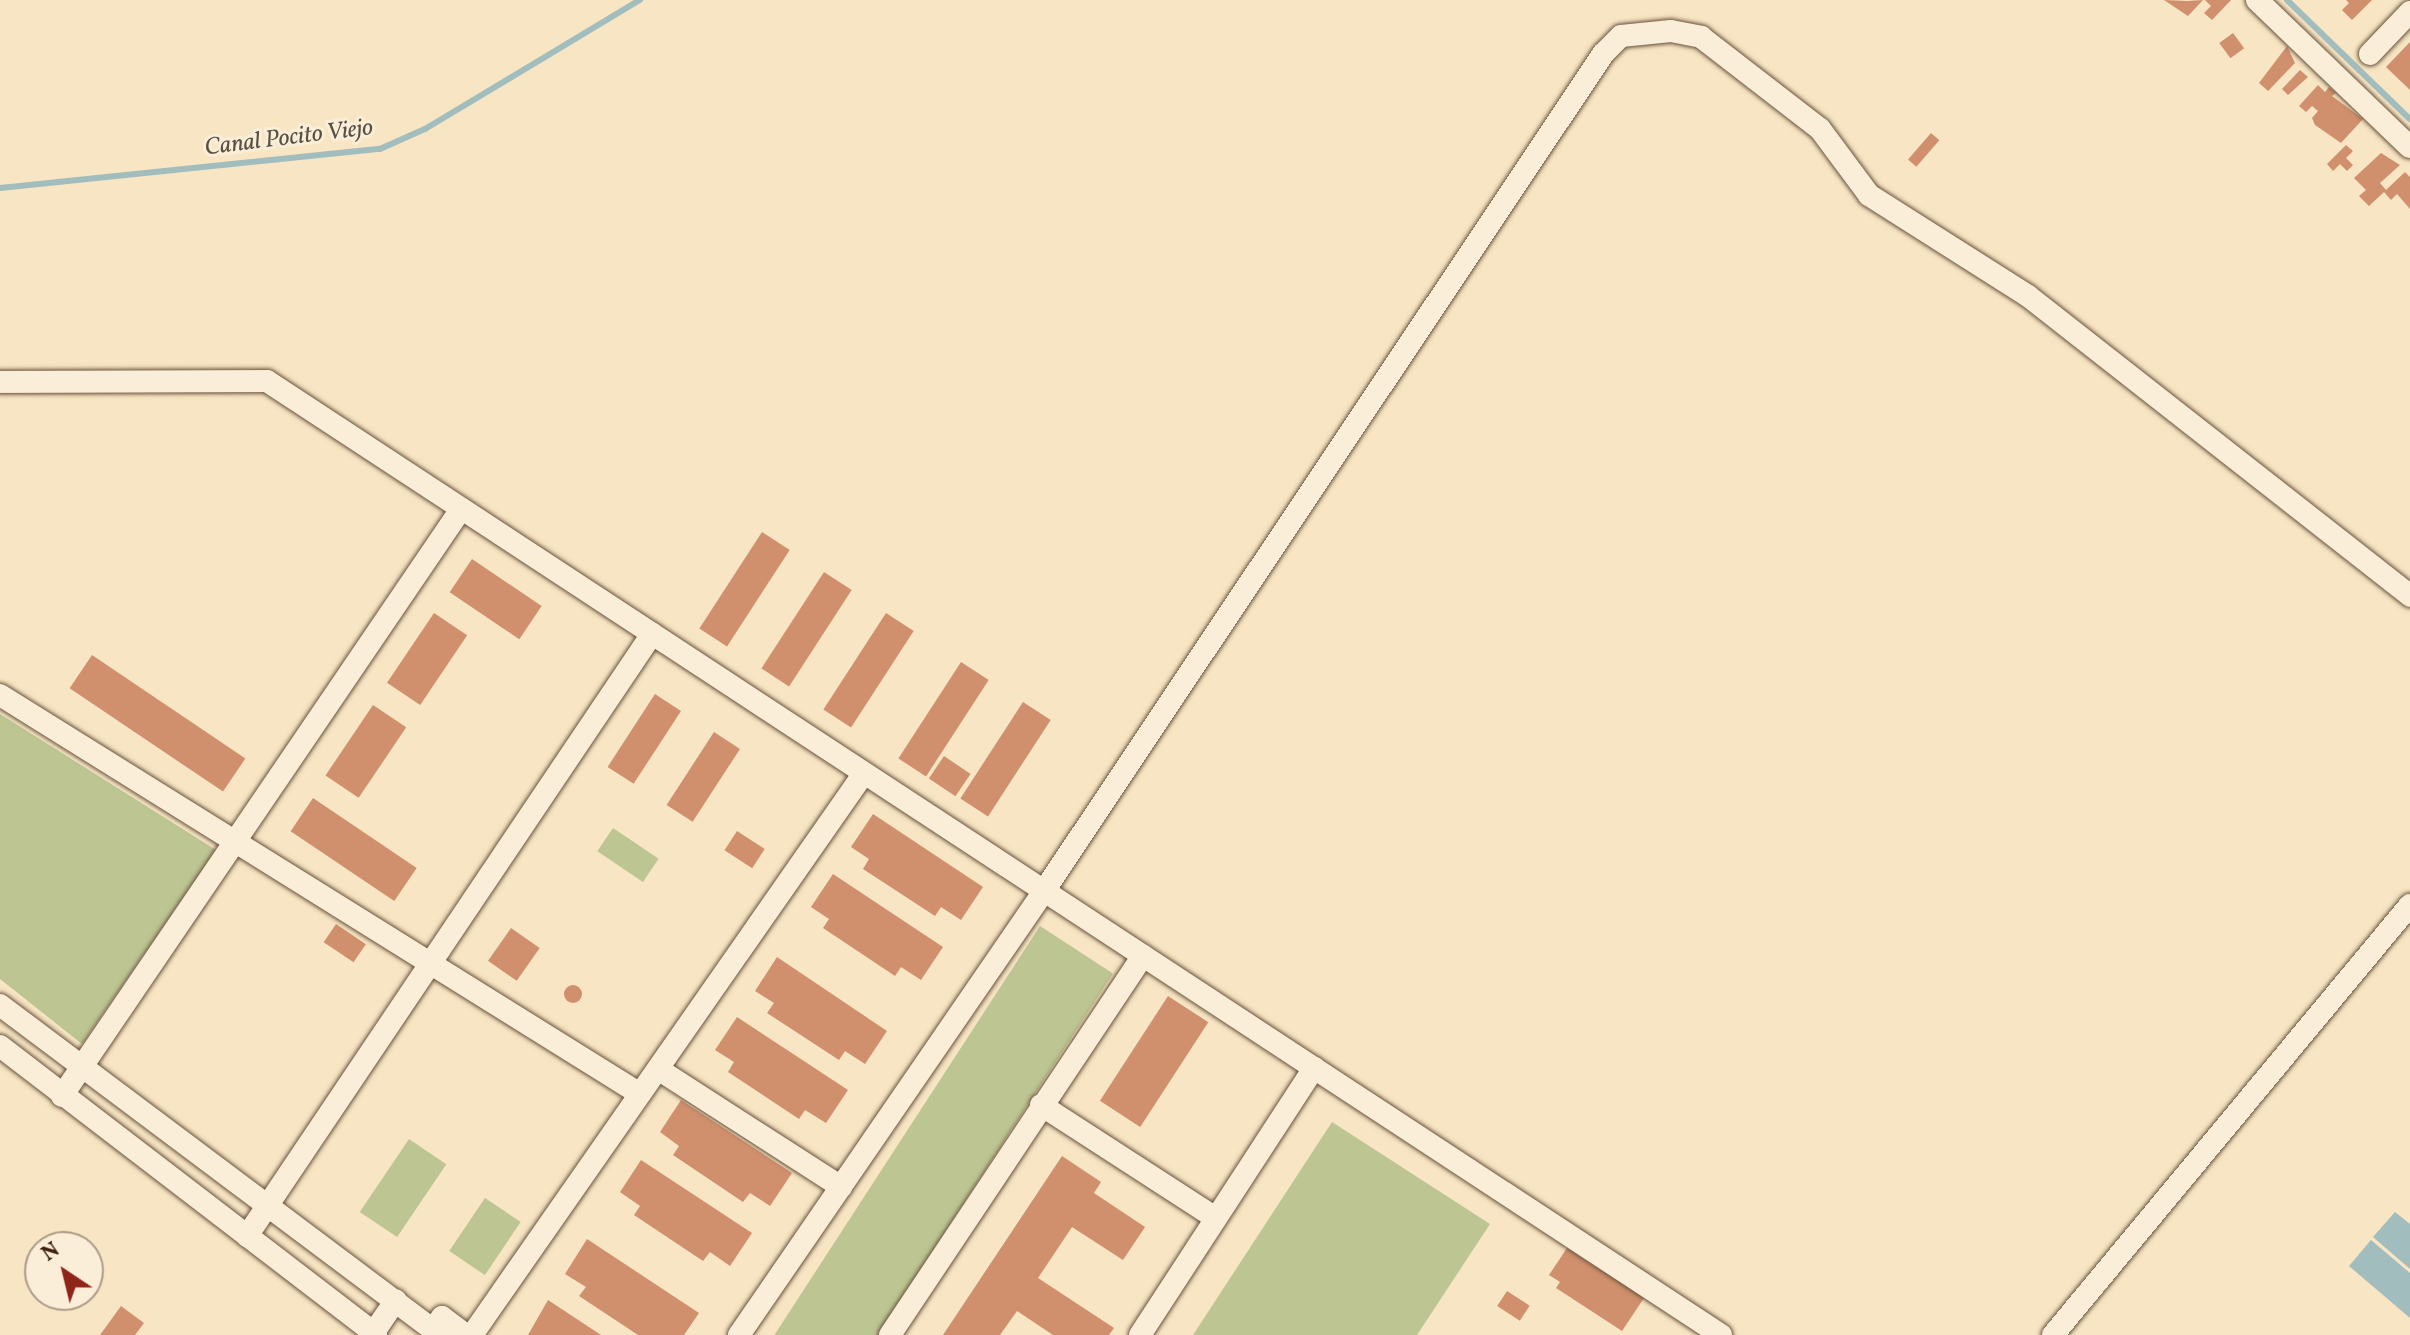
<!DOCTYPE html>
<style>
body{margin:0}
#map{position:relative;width:2410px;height:1335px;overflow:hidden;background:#f7e5c3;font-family:Vollkorn,serif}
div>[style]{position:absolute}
.green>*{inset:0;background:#bdc593;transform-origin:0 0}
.water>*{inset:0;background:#a1bdbd}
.stream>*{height:6px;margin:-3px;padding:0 3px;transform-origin:3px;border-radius:3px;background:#a1bdbd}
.building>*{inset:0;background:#d0906d;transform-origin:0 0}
.round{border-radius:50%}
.roads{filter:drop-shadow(0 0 2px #69523d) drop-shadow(0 0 2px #69523d)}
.minor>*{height:22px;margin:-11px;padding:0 11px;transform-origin:11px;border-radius:11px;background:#faeed8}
span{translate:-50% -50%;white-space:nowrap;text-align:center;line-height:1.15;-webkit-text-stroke:6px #faeed8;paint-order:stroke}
.water-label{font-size:24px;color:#595044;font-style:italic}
.north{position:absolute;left:24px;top:1231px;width:80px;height:80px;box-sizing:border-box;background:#faeed8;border:2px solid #ad9c88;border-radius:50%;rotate:325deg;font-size:22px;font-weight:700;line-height:32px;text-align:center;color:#3a2110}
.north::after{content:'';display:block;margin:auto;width:28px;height:36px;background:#8f2418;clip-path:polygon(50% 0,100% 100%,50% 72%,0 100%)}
</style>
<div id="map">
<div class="green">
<i style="clip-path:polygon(0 714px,216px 850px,82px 1044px,0 979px)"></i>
<i style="left:613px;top:828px;width:55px;height:28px;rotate:34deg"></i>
<i style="left:1040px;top:926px;width:87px;height:493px;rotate:33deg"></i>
<i style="clip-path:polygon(1332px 1122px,1490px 1224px,1417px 1335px,1193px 1335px)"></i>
<i style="left:409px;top:1139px;width:45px;height:88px;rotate:34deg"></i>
<i style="left:485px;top:1198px;width:43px;height:64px;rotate:34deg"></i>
</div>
<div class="water">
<i style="clip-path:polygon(2395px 1212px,2410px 1224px,2410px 1269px,2373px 1237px)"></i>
<i style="clip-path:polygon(2371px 1240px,2410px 1273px,2410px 1318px,2349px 1266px)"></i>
</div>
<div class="stream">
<i style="left:2287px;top:0;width:171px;rotate:44.1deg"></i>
<i style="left:0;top:188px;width:382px;rotate:-5.9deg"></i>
<i style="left:380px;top:149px;width:49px;rotate:-24deg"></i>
<i style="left:425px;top:129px;width:251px;rotate:-31deg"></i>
</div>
<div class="building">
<i style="clip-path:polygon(2164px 0,2187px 1px,2203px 0,2188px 16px)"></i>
<i style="clip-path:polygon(2205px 0,2231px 0,2212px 20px,2204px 13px,2211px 6px)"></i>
<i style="clip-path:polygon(2346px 0,2372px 0,2352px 20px,2342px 10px,2349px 3px)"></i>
<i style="left:2233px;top:33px;width:19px;height:17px;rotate:54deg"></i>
<i style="clip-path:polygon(2410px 42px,2410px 90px,2386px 67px)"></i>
<i style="clip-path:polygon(2287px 46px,2295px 63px,2268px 91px,2259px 83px)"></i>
<i style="clip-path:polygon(2300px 70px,2308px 77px,2288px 95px,2282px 89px)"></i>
<i style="clip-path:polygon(2318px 85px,2325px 92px,2329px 87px,2336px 93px,2332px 96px,2363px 119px,2341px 143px,2315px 125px,2312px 118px,2318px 111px,2312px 106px,2306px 112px,2299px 106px)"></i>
<i style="left:1931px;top:133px;width:11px;height:35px;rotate:41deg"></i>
<i style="clip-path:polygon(2346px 145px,2353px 151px,2346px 158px,2353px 165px,2347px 171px,2340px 164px,2333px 171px,2327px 164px)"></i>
<i style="clip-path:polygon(2381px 153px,2400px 165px,2380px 183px,2386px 190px,2405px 172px,2410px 177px,2410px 209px,2397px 194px,2391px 200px,2384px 192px,2369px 206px,2359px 196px,2366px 190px,2354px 178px)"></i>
<i style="left:762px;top:532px;width:33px;height:115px;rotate:33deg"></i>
<i style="left:472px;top:559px;width:84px;height:40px;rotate:34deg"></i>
<i style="left:824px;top:572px;width:33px;height:115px;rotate:33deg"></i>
<i style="left:434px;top:613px;width:40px;height:84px;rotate:34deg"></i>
<i style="left:886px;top:613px;width:33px;height:115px;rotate:33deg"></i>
<i style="left:92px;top:655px;width:185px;height:40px;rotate:34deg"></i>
<i style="left:961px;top:662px;width:33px;height:115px;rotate:33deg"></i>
<i style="left:655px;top:694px;width:31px;height:87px;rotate:33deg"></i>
<i style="left:1023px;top:702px;width:33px;height:115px;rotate:33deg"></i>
<i style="left:373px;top:705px;width:40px;height:85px;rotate:34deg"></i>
<i style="left:714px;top:732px;width:31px;height:87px;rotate:33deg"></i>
<i style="left:944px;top:756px;width:32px;height:27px;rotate:34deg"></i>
<i style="left:313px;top:798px;width:125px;height:40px;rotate:34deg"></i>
<i style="clip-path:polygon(873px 814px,983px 887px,961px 920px,941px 907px,935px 916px,863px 869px,869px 859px,851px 847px)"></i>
<i style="left:737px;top:831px;width:33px;height:23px;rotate:33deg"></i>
<i style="clip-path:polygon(833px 874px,943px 947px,921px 980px,901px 967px,895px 976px,823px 928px,829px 919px,811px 907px)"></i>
<i style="left:336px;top:924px;width:36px;height:22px;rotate:34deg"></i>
<i style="left:511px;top:928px;width:35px;height:40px;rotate:35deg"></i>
<i style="clip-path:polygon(777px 957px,887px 1031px,865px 1064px,845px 1051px,839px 1060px,767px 1013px,774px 1003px,755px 991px)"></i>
<i class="round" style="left:564px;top:985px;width:18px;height:18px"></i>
<i style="left:1168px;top:996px;width:48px;height:125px;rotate:33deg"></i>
<i style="clip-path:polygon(737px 1017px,848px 1090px,826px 1123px,805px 1110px,799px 1119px,728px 1072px,734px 1062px,715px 1050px)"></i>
<i style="clip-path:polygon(681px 1100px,792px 1173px,770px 1206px,750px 1193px,743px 1202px,673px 1155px,679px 1146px,660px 1132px)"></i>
<i style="clip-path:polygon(1062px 1156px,1101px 1182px,1094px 1193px,1145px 1227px,1123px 1260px,1072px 1227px,1038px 1278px,1114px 1328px,1109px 1335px,1053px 1335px,1017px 1311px,1000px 1335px,943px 1335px)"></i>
<i style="clip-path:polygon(641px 1160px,752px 1233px,730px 1266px,710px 1252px,703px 1261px,634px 1215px,640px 1206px,620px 1192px)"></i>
<i style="clip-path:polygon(587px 1239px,699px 1313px,684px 1335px,638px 1335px,579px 1296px,586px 1287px,565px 1274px)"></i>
<i style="clip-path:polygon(1567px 1248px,1644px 1298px,1622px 1331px,1556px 1288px,1560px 1282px,1549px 1275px)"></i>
<i style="left:1507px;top:1291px;width:27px;height:18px;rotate:33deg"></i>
<i style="clip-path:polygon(548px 1300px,601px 1335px,528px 1335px)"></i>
<i style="clip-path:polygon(121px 1306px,144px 1323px,135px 1335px,100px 1335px)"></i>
</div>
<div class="roads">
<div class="minor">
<i style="left:2257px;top:0;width:212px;rotate:43.9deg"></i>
<i style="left:2370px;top:54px;width:58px;rotate:-46.4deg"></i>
<i style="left:0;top:382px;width:267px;rotate:-0.2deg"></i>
<i style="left:267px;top:381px;width:1739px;rotate:33.27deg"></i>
<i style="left:0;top:695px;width:754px;rotate:31.94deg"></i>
<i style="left:0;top:1005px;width:550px;rotate:36.87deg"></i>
<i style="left:0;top:1046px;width:474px;rotate:37.5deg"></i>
<i style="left:658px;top:1069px;width:218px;rotate:32.8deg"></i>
<i style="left:62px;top:1096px;width:710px;rotate:-55.79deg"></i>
<i style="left:1041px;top:1105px;width:208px;rotate:32.9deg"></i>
<i style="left:247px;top:1236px;width:726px;rotate:-56.07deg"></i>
<i style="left:433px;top:1329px;width:15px;rotate:-53deg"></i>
<i style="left:442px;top:1317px;width:30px;rotate:37deg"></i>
<i style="left:372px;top:1335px;width:42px;rotate:-55.6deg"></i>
<i style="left:472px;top:1335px;width:685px;rotate:-55.1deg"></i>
<i style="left:739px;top:1335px;width:539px;rotate:-55.51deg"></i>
<i style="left:1044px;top:891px;width:1007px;rotate:-56.26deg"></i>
<i style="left:1603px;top:54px;width:25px;rotate:-45deg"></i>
<i style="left:1621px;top:36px;width:50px;rotate:-5.7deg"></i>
<i style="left:1671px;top:31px;width:31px;rotate:11deg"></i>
<i style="left:1701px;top:37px;width:150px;rotate:37.7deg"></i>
<i style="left:1820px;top:129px;width:82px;rotate:53.4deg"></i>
<i style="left:1869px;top:195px;width:188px;rotate:32.4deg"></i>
<i style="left:2028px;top:296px;width:486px;rotate:38.1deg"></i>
<i style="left:890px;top:1335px;width:456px;rotate:-56.3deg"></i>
<i style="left:1140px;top:1335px;width:319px;rotate:-56.9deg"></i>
<i style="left:2053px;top:1335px;width:559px;rotate:-50.3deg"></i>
</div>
</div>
<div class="water-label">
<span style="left:289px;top:139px;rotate:-7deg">Canal Pocito Viejo</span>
</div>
<div class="north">N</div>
</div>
